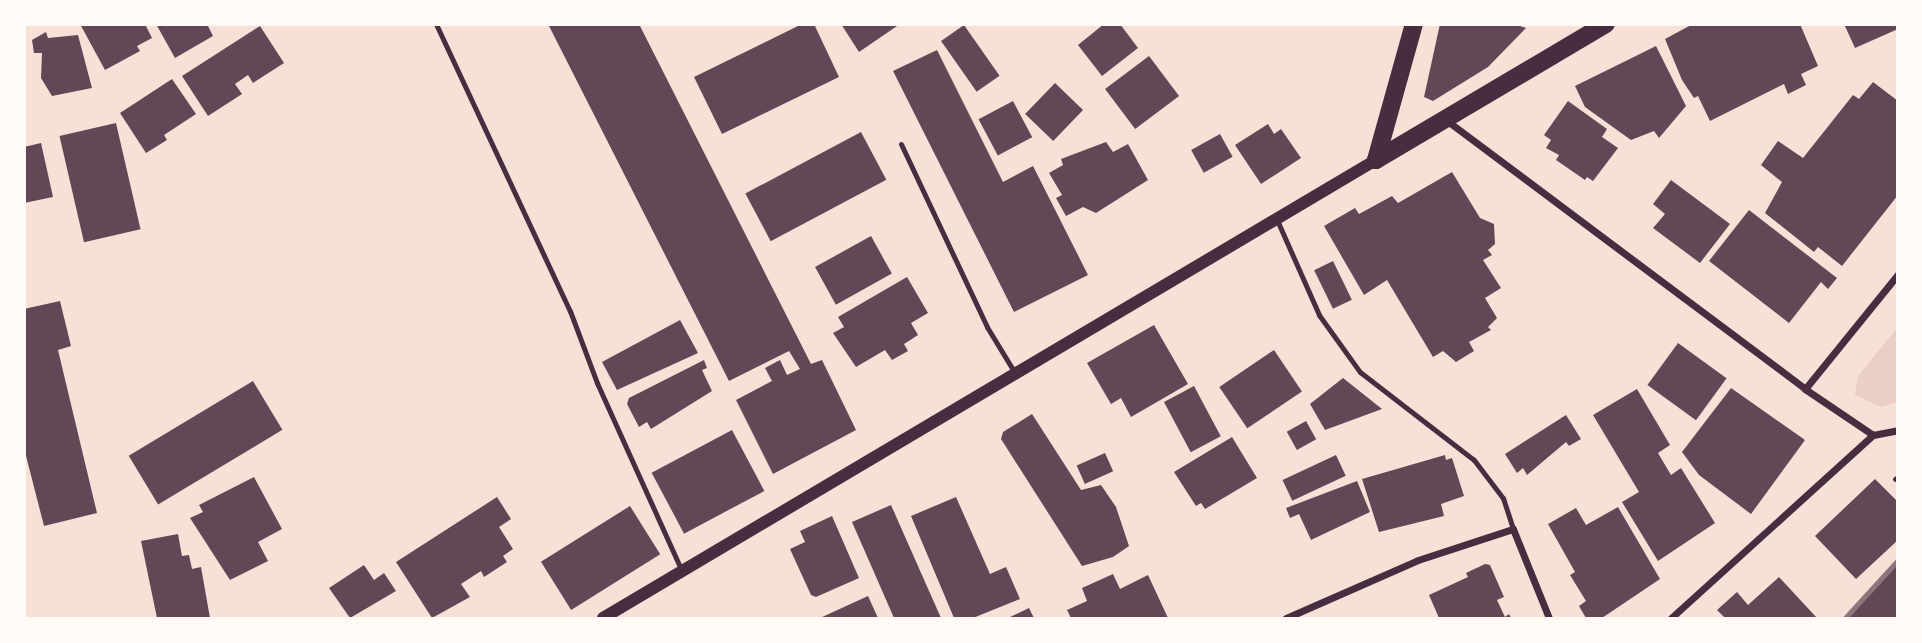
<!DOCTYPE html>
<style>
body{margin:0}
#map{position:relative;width:1922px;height:643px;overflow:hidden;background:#f7e1d7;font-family:Overpass,sans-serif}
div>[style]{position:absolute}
.green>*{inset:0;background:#ebcfc5}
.building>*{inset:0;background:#644757;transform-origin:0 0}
.path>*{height:4.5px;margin:-2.25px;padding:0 2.25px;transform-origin:2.25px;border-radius:2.25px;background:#4a2c40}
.service>*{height:5px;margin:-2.5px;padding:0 2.5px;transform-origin:2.5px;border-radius:2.5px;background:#4a2c40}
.minor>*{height:7px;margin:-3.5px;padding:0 3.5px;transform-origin:3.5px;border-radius:3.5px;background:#4a2c40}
.tertiary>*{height:12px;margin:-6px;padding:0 6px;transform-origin:6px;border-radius:6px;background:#4a2c40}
.primary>*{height:18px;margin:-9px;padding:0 9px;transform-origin:9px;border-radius:9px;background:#4a2c40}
.rail>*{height:5px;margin:-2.5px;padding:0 2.5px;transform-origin:2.5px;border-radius:2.5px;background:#8f747c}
span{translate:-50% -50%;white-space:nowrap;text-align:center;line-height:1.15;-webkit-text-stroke:5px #fffaf5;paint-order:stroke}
.frame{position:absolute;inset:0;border:26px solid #fffaf5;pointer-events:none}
</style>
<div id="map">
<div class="green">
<i style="clip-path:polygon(1897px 328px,1897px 402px,1881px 407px,1855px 395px,1858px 376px)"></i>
</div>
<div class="building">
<i style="clip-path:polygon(80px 24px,145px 24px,152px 38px,137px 46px,140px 51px,105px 70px)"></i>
<i style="clip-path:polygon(156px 24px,207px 24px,213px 36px,175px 58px)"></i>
<i style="clip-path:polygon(548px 24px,639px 24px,811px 364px,822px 360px,856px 430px,773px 474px,736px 400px,772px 381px,765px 368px,780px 360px,787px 375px,800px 369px,789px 351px,729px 381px)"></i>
<i style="clip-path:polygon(802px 24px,814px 24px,839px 77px,722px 134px,694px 77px)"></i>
<i style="clip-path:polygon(841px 24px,900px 24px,859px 52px)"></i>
<i style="clip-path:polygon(1104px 24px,1120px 24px,1138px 48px,1102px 76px,1078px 45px)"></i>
<i style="clip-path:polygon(1440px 24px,1514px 24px,1526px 28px,1488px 67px,1433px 101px,1424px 97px)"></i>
<i style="clip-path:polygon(1693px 24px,1800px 24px,1818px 66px,1801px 74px,1806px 85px,1788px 94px,1784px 84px,1710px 121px,1698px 96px,1694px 98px,1682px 80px,1665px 39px)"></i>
<i style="clip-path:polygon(1844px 24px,1898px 24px,1898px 29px,1855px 48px)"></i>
<i style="left:964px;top:25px;width:62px;height:28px;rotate:55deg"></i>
<i style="clip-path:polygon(260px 26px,284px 63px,253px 83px,248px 75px,235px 84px,242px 94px,208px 116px,182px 76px)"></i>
<i style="clip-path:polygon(46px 32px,48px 38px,78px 35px,92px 88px,52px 96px,41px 78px,42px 53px,34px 53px,32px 40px)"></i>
<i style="clip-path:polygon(1656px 46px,1686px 106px,1659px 138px,1654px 131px,1631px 140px,1585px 107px,1575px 86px)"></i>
<i style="clip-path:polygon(937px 50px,1003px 182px,1033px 166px,1088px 275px,1014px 312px,893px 71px)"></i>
<i style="left:1149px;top:56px;width:50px;height:55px;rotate:53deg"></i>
<i style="clip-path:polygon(172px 79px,196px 114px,164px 135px,167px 140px,146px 153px,120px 113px)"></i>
<i style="clip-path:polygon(1873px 82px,1898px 101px,1898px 195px,1842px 266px,1818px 247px,1814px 252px,1765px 213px,1782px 182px,1761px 165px,1778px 141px,1803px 158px,1853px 95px,1859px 99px)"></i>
<i style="left:1055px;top:83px;width:39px;height:43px;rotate:44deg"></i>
<i style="left:1013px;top:101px;width:41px;height:39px;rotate:62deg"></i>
<i style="clip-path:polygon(1568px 101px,1607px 129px,1602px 137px,1618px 148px,1593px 181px,1587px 177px,1585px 180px,1556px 160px,1559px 155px,1546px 148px,1551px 140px,1544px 135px)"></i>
<i style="left:116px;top:123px;width:109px;height:58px;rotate:77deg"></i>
<i style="clip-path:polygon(1268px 124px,1274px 134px,1281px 129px,1301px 158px,1261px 184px,1235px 145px)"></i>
<i style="left:861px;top:132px;width:54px;height:131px;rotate:62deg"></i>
<i style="left:1220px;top:134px;width:26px;height:33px;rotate:61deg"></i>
<i style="clip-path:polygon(1106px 142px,1113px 152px,1128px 144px,1148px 180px,1096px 213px,1083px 207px,1066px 216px,1056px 198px,1062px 195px,1049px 173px,1063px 165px,1061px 159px)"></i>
<i style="clip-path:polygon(41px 143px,53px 197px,24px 203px,24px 147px)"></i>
<i style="clip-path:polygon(1452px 172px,1480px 218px,1494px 224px,1495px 244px,1488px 250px,1492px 255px,1483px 260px,1501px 288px,1485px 298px,1497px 318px,1488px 327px,1491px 330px,1469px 342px,1474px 351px,1456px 362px,1443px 351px,1433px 357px,1387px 280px,1364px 295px,1324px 226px,1355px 208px,1359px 214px,1392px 196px,1398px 203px)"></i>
<i style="clip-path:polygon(1671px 180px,1730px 224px,1700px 263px,1653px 228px,1665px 214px,1653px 204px)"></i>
<i style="clip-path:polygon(1749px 210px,1837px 278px,1828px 289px,1821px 282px,1789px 323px,1709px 261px)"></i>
<i style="left:871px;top:236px;width:43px;height:64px;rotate:61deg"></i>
<i style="left:1333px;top:261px;width:43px;height:21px;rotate:64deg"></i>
<i style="clip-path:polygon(907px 277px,928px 313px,911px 323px,918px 335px,904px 344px,908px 351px,892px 360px,885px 350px,856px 367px,833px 333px,844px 327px,838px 317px)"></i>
<i style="clip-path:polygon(60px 301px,71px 346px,58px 350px,97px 513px,44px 526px,24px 448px,24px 309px)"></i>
<i style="clip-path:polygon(680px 320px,698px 353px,617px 390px,602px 362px)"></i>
<i style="clip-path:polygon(1154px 325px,1188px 384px,1131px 417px,1121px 398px,1111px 404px,1087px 363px)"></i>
<i style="left:1678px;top:343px;width:60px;height:52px;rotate:36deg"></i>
<i style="left:1274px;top:350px;width:50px;height:66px;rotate:56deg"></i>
<i style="clip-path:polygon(704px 360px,707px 368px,702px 370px,712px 391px,651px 429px,647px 422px,639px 427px,627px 404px,629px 398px)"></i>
<i style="clip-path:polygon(1343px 378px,1382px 409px,1325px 430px,1310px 404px)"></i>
<i style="left:253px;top:381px;width:57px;height:145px;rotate:59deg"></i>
<i style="left:1194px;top:386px;width:57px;height:34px;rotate:62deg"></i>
<i style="clip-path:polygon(1731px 388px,1805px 440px,1751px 514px,1699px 475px,1682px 452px)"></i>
<i style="clip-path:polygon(1637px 389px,1670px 445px,1658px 453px,1671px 475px,1681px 468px,1715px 523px,1658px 561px,1622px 502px,1639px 492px,1593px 415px)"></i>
<i style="clip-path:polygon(1032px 414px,1081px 490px,1101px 485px,1116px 507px,1129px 546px,1113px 557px,1082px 566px,1001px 439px,1003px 432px)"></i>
<i style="clip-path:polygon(1566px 415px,1581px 439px,1569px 446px,1566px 442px,1527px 475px,1523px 468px,1517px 473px,1505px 454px)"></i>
<i style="left:1306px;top:421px;width:21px;height:22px;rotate:61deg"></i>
<i style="left:732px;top:430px;width:69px;height:91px;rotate:62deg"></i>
<i style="clip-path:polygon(1232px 437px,1257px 478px,1205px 509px,1201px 503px,1196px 506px,1174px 472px)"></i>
<i style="left:1105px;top:453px;width:20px;height:31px;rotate:66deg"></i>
<i style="left:1336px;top:455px;width:23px;height:59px;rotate:65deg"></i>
<i style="clip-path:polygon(1445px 455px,1446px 460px,1452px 458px,1464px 496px,1441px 504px,1444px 516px,1379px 532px,1362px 479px)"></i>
<i style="clip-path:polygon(254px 477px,282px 529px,258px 542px,268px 561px,230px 580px,190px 518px,203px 512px,199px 505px)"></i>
<i style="clip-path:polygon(1875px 479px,1898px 502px,1898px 540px,1856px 579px,1815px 536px)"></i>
<i style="clip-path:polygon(1357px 481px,1370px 512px,1311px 540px,1299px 514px,1290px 518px,1286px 508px)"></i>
<i style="clip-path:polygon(497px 497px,511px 519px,499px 527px,513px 549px,503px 556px,507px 562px,484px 577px,481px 571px,461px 584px,470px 597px,432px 618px,396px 562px)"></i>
<i style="clip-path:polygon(956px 497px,990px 574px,1006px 567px,1020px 599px,973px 618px,954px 618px,911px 516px)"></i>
<i style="clip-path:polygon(891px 505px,941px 618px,894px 618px,852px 522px)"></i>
<i style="left:630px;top:506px;width:57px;height:105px;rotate:58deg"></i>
<i style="clip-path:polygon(1618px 507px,1660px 579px,1602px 618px,1586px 618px,1579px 606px,1586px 601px,1570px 575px,1575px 572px,1548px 524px,1576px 508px,1586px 525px)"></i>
<i style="clip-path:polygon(832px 516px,859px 578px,816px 597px,811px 595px,790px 549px,805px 542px,800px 531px)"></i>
<i style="clip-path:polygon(178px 534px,182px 556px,189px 555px,192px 569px,201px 567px,210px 618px,157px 618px,141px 541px)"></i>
<i style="clip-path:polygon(1485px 564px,1490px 565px,1504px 597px,1497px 600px,1505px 617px,1509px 614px,1511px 618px,1439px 618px,1429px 595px,1468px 577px,1466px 573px)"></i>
<i style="clip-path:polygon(1898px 564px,1898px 618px,1848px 618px)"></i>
<i style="clip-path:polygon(364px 565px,374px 580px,384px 573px,396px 591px,350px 618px,329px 588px)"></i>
<i style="clip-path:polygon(1113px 574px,1120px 589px,1148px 575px,1168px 618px,1071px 618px,1067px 610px,1087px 601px,1082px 588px)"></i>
<i style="clip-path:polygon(1779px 577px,1817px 618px,1725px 618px,1717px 610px,1737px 592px,1748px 605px)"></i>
<i style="clip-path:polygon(868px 596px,878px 618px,820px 618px)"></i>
<i style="clip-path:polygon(1029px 608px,1034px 618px,1008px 618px)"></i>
</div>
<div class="path">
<i style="left:1895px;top:479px;width:4px;rotate:-34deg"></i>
</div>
<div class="service">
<i style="left:436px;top:24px;width:317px;rotate:65deg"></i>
<i style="left:570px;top:311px;width:77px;rotate:69.4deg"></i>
<i style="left:597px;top:383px;width:204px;rotate:65.7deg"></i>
<i style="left:901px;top:144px;width:202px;rotate:64.8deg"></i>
<i style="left:987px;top:327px;width:54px;rotate:58.7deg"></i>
<i style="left:1277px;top:220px;width:104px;rotate:66.1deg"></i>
<i style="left:1319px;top:315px;width:70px;rotate:54.3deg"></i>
<i style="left:1360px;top:372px;width:144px;rotate:37.7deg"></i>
<i style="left:1474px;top:460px;width:48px;rotate:52.7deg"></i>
<i style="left:1503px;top:498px;width:33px;rotate:72deg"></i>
</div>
<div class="minor">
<i style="left:1446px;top:120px;width:449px;rotate:36.8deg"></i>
<i style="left:1805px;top:389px;width:82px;rotate:34.1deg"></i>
<i style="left:1873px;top:435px;width:25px;rotate:-11deg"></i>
<i style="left:1805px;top:389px;width:148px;rotate:-51deg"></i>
<i style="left:1286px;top:618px;width:144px;rotate:-23.7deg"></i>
<i style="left:1418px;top:560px;width:100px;rotate:-18.1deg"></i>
<i style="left:1513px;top:529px;width:96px;rotate:68deg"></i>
<i style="left:1671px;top:618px;width:273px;rotate:-42.2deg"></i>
</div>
<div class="tertiary">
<i style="left:603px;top:618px;width:898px;rotate:-30.65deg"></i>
</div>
<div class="primary">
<i style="left:1376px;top:160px;width:267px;rotate:-30.6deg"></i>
<i style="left:1376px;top:160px;width:141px;rotate:-74.4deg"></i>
</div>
<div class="rail">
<i style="left:1845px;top:618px;width:79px;rotate:-47.6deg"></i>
</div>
<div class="frame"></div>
</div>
